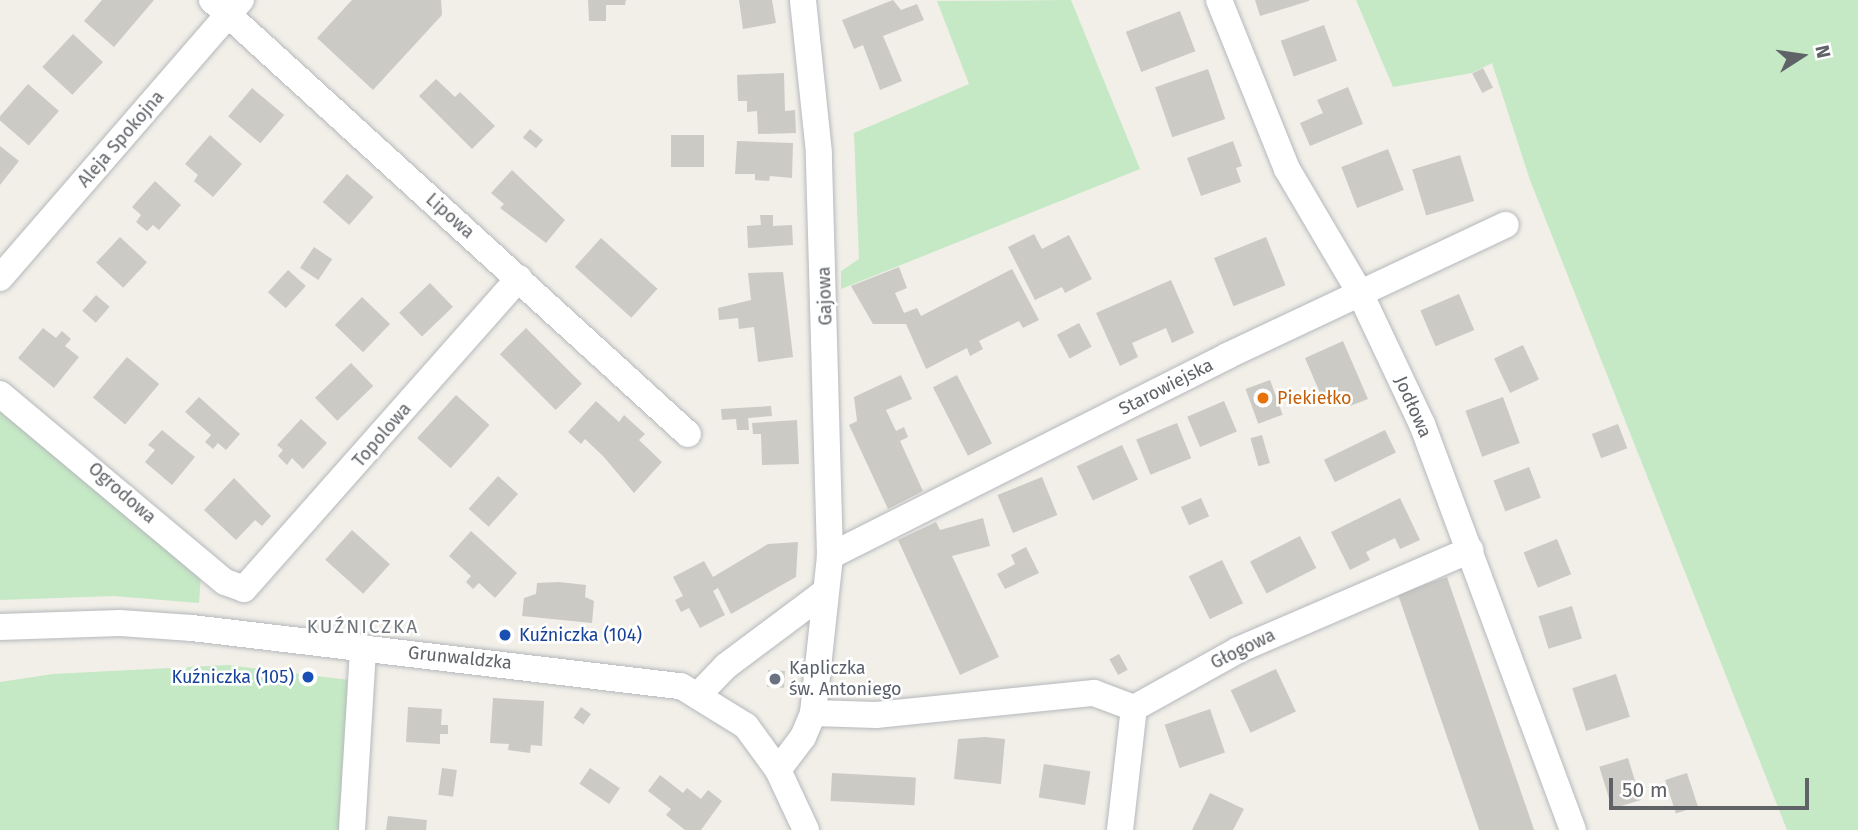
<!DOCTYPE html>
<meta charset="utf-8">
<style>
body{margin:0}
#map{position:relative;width:1858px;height:830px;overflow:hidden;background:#f1efe8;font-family:"Fira Sans",sans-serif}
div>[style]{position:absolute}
.green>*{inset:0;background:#c5e8c5}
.building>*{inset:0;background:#cccac5;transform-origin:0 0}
.roads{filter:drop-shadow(0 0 2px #b5b8bc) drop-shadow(0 0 2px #b5b8bc)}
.minor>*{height:26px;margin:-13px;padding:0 13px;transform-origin:13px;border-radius:13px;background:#fff}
.dots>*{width:19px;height:19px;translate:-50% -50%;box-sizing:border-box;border:4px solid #fff;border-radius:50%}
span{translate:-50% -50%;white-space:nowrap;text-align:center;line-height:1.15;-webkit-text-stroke:5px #fff;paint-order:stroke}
.street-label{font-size:18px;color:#5f6368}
.food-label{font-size:18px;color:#c56008}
.left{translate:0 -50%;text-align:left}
.transit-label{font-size:18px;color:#164399}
.right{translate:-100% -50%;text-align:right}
.worship-label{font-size:18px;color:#5b616d}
.neighbourhood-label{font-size:19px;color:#70757a;letter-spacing:2px}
.north{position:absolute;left:1767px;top:21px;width:70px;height:70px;-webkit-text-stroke:5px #fff;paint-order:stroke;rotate:78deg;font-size:19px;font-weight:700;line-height:28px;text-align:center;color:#5f6368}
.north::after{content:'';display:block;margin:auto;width:24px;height:32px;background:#5f6368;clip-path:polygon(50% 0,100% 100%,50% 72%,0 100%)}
.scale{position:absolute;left:1609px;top:778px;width:200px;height:32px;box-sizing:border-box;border:4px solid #5f6368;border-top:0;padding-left:9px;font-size:21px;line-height:24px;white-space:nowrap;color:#5f6368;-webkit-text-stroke:5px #fff;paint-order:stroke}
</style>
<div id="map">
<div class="green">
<i style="clip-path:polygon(1071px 0,1140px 169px,841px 289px,841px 271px,859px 259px,854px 133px,969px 84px,937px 1px)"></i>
<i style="clip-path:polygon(1356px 0,1858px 0,1858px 830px,1787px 830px,1530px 180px,1492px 63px,1472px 73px,1393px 87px)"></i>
<i style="clip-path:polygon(0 407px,201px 574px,199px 603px,114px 596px,0 600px)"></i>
<i style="clip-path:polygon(228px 665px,349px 680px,343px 830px,0 830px,0 682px,53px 674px)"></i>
</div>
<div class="building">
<i style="clip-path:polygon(102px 0,154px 0,114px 47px,84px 21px)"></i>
<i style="clip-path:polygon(352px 0,441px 0,442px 15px,373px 90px,317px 38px)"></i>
<i style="clip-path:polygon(588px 0,626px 0,625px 5px,606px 5px,606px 21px,589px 21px)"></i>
<i style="clip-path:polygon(739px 0,772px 0,776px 23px,743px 29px)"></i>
<i style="clip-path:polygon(893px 0,901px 10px,917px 4px,924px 20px,883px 36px,902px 81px,880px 90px,863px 45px,854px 49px,842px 20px)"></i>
<i style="clip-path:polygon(1255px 0,1309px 0,1309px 1px,1260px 16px)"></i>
<i style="left:1180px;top:11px;width:43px;height:58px;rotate:69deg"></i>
<i style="left:1324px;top:25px;width:38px;height:46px;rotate:70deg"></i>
<i style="left:73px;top:34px;width:41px;height:45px;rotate:43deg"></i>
<i style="left:1483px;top:68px;width:22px;height:12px;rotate:63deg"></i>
<i style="left:1208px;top:69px;width:53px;height:56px;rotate:71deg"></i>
<i style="clip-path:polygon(784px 73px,785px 111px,795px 110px,796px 133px,758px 134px,757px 111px,747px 112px,747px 101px,738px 101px,737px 75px)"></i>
<i style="clip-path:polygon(436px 79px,455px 97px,460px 92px,495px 126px,472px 149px,419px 96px)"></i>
<i style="left:28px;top:84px;width:41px;height:46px;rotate:41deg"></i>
<i style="clip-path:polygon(1348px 87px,1363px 124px,1310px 146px,1300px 123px,1323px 113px,1317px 100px)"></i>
<i style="left:252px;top:88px;width:42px;height:37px;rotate:40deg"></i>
<i style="left:530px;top:129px;width:17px;height:11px;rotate:40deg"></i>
<i style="clip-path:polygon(210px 135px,242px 164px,213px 197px,194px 181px,198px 175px,185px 164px)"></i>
<i style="left:671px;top:135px;width:33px;height:32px"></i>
<i style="clip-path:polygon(737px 141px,793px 143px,792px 178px,770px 176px,769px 181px,755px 180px,755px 174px,735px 174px)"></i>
<i style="clip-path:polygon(1233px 141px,1242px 166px,1236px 168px,1241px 182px,1201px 196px,1187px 158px)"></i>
<i style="clip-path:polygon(0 146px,19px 161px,0 185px)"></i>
<i style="left:1388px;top:149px;width:44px;height:50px;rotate:69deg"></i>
<i style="left:1460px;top:155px;width:48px;height:50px;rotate:73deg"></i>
<i style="clip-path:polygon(512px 170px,565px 220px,546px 243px,500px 208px,504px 204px,491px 193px)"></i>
<i style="left:347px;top:174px;width:35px;height:37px;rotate:41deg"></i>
<i style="clip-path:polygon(155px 181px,181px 205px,159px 230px,153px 225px,147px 231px,136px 222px,141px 215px,132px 207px)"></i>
<i style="clip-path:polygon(760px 215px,773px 215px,773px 226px,792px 225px,793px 245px,748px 248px,747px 226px,761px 225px)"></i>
<i style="clip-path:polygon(1034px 234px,1042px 249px,1069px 235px,1092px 279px,1065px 293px,1062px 287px,1035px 300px,1008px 247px)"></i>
<i style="left:120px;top:237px;width:37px;height:35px;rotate:43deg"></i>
<i style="left:1266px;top:237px;width:52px;height:56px;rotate:68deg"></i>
<i style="left:601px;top:238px;width:76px;height:39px;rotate:42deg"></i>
<i style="left:314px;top:247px;width:22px;height:25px;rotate:34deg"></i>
<i style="clip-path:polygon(899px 267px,907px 288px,895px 293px,904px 313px,917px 308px,921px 316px,1012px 269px,1039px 320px,1023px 328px,1019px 321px,979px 341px,983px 349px,970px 356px,967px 348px,926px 369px,906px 324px,873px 324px,851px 286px)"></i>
<i style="left:288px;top:270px;width:24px;height:30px;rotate:42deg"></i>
<i style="clip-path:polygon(783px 272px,793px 357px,758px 362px,754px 327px,739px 329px,738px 318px,719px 320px,718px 308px,751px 300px,748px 273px)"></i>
<i style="clip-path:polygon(1171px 280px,1194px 333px,1172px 343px,1166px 328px,1132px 343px,1138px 357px,1120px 366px,1096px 313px)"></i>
<i style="left:430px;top:283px;width:33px;height:43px;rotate:46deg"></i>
<i style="left:1459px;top:294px;width:39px;height:42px;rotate:67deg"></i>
<i style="left:96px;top:295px;width:18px;height:21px;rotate:41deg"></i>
<i style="left:362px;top:297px;width:39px;height:39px;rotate:44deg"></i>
<i style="left:1079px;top:323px;width:27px;height:25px;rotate:62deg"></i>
<i style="clip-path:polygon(43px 328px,56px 338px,62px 331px,71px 339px,65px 346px,79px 357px,54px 388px,18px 358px)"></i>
<i style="left:526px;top:328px;width:79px;height:37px;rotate:45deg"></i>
<i style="clip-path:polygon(1343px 341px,1368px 399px,1350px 406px,1343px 391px,1323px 400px,1305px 358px)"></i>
<i style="left:1523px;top:345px;width:38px;height:32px;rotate:65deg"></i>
<i style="left:127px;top:357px;width:42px;height:53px;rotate:40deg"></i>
<i style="left:351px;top:363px;width:32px;height:50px;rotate:46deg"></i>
<i style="clip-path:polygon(901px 375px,912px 399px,886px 410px,896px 431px,904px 427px,908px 437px,900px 441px,923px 491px,888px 509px,849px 425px,857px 421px,854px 397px)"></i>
<i style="left:957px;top:375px;width:77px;height:27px;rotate:63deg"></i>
<i style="left:1270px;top:380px;width:37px;height:26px;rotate:70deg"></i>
<i style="left:456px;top:395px;width:45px;height:58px;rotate:42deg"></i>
<i style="clip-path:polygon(199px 397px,240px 434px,226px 450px,218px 443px,213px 449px,205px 442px,211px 435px,185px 412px)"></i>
<i style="left:1503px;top:397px;width:49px;height:40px;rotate:70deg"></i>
<i style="clip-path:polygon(596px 401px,619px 422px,624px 415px,635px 425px,645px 434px,639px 440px,662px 462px,634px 493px,604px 457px,585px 439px,581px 444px,568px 432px)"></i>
<i style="left:1224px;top:401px;width:33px;height:40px;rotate:67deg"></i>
<i style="clip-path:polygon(771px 406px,772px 416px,748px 418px,749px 430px,737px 430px,736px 419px,722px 420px,721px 409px)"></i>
<i style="clip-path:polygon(301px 419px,327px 443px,303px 469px,292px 458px,287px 465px,278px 456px,283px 450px,277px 445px)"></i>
<i style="clip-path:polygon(797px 420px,799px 464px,762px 465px,761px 434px,753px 434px,752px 423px)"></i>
<i style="left:1177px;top:423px;width:38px;height:44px;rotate:68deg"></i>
<i style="left:1618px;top:424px;width:26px;height:28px;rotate:69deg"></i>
<i style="clip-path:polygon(162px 430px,195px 457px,172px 485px,145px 462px,155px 450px,148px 445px)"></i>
<i style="left:1385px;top:430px;width:25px;height:68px;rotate:64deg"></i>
<i style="left:1262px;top:435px;width:29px;height:12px;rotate:74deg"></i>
<i style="left:1122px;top:445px;width:38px;height:50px;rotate:65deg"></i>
<i style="left:1529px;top:467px;width:33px;height:38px;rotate:69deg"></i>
<i style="left:498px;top:476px;width:27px;height:44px;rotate:42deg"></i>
<i style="left:1042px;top:477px;width:41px;height:48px;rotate:68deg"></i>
<i style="clip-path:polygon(234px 478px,271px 516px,262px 526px,255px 520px,236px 540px,204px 510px)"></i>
<i style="left:1201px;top:498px;width:20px;height:22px;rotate:66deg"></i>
<i style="clip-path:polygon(1400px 498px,1420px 540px,1400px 549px,1395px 538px,1366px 552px,1370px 560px,1350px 570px,1331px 532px)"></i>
<i style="clip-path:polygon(983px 518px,990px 546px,952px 556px,999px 657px,960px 675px,898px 540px,936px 522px,940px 530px)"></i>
<i style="left:352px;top:530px;width:51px;height:40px;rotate:42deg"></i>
<i style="clip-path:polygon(471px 531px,517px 573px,495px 598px,479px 583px,473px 589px,466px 582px,471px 576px,449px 556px)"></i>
<i style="left:1300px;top:536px;width:36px;height:56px;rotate:63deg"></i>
<i style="left:1557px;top:539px;width:38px;height:36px;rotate:68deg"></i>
<i style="clip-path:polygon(798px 542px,796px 577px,731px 614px,718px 588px,713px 591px,725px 615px,700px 628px,689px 608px,681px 612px,675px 600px,683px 596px,673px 577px,704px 561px,713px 577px,768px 544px)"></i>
<i style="clip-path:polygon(1026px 547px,1039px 573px,1005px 589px,997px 574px,1015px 564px,1011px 555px)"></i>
<i style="left:1222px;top:560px;width:48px;height:37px;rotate:64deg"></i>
<i style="left:1447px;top:577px;width:268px;height:52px;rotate:71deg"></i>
<i style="clip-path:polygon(559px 582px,586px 585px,585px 597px,594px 601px,592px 623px,522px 616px,524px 598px,536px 594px,537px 583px)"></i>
<i style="left:1572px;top:606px;width:34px;height:35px;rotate:73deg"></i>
<i style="left:1119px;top:654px;width:18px;height:11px;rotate:61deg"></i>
<i style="left:1276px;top:669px;width:47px;height:50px;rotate:65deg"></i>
<i style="left:768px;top:670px;width:17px;height:17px;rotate:3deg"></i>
<i style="left:1616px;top:674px;width:45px;height:46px;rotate:72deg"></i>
<i style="clip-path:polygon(493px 698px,544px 701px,542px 746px,531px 745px,530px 753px,508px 750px,509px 744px,490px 743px)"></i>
<i style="clip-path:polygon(408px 707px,442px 709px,441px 725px,448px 725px,448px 734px,440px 734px,440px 744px,406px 742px)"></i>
<i style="left:581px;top:707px;width:12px;height:13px;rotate:35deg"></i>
<i style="left:1210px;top:709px;width:46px;height:48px;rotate:71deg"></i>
<i style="clip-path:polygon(985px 737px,1005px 739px,1001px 784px,954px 779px,958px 739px)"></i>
<i style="left:1628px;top:758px;width:44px;height:30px;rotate:73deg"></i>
<i style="left:1044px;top:764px;width:47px;height:34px;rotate:9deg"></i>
<i style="left:442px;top:768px;width:15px;height:27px;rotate:8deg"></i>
<i style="left:590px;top:768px;width:36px;height:19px;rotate:34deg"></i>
<i style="left:832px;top:773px;width:84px;height:28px;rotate:3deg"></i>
<i style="left:1687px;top:773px;width:35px;height:23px;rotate:72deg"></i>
<i style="clip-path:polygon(660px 775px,683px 793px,687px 788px,701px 799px,708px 790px,722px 801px,701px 830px,685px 830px,666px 815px,671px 809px,648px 791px)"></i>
<i style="clip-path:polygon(1210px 793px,1244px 809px,1233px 830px,1192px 830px)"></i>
<i style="clip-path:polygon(388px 816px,427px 820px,426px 830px,386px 830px)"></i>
</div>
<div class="roads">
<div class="minor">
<i style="left:212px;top:0;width:644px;rotate:42.36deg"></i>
<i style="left:1219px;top:0;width:182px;rotate:68.1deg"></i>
<i style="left:1287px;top:169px;width:144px;rotate:59.5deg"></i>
<i style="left:1360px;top:293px;width:145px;rotate:64.7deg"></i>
<i style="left:1422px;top:424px;width:433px;rotate:69.6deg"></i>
<i style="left:0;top:278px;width:368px;rotate:-49.1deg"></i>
<i style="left:0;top:394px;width:293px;rotate:39.9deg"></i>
<i style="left:225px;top:582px;width:20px;rotate:20deg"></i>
<i style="left:244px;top:589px;width:415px;rotate:-48.5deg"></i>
<i style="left:830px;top:556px;width:445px;rotate:-26.7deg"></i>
<i style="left:1227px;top:356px;width:308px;rotate:-25.2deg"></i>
<i style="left:0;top:627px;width:120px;rotate:-1.9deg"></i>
<i style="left:120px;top:623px;width:72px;rotate:4deg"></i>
<i style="left:192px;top:628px;width:492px;rotate:6.8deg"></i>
<i style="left:681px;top:686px;width:76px;rotate:31.6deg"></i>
<i style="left:746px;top:726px;width:54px;rotate:54deg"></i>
<i style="left:778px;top:770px;width:66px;rotate:65deg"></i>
<i style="left:699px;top:694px;width:39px;rotate:-46deg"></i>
<i style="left:726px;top:666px;width:124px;rotate:-36.8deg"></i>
<i style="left:1134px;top:708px;width:119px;rotate:-29.1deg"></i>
<i style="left:1238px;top:650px;width:253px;rotate:-23.3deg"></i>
<i style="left:813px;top:713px;width:63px;rotate:1.8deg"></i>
<i style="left:876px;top:715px;width:219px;rotate:-5.8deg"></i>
<i style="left:1094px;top:693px;width:43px;rotate:20.6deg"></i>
<i style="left:778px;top:770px;width:41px;rotate:-52.9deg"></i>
<i style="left:803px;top:737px;width:26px;rotate:-67deg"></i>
<i style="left:813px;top:713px;width:158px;rotate:-83.8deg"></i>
<i style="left:830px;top:556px;width:403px;rotate:-91.6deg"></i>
<i style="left:819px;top:153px;width:154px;rotate:-96deg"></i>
<i style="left:352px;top:830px;width:182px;rotate:-86.5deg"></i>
<i style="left:1120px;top:830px;width:123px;rotate:-83.5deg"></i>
</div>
</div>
<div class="dots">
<i style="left:1263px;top:398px;background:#e8710a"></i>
<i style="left:505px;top:635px;background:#1a4fb4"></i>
<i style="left:308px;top:677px;background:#1a4fb4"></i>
<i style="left:775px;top:679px;background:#6b7280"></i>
</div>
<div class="street-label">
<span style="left:121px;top:139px;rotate:-49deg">Aleja Spokojna</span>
<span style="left:450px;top:216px;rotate:42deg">Lipowa</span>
<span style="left:825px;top:296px;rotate:-92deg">Gajowa</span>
<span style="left:1166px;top:387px;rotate:-27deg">Starowiejska</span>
<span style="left:1413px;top:407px;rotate:66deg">Jodłowa</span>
<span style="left:382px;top:435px;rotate:-49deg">Topolowa</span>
<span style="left:122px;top:493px;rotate:41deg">Ogrodowa</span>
<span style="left:1243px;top:649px;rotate:-26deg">Głogowa</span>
<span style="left:460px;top:658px;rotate:6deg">Grunwaldzka</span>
</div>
<div class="food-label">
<span class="left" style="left:1277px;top:398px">Piekiełko</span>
</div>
<div class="transit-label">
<span class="left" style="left:519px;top:635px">Kuźniczka (104)</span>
<span class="right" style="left:294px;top:677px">Kuźniczka (105)</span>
</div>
<div class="worship-label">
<span class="left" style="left:789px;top:679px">Kapliczka<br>św. Antoniego</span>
</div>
<div class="neighbourhood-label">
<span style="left:363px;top:627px">KUŹNICZKA</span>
</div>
<div class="north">N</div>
<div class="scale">50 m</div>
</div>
